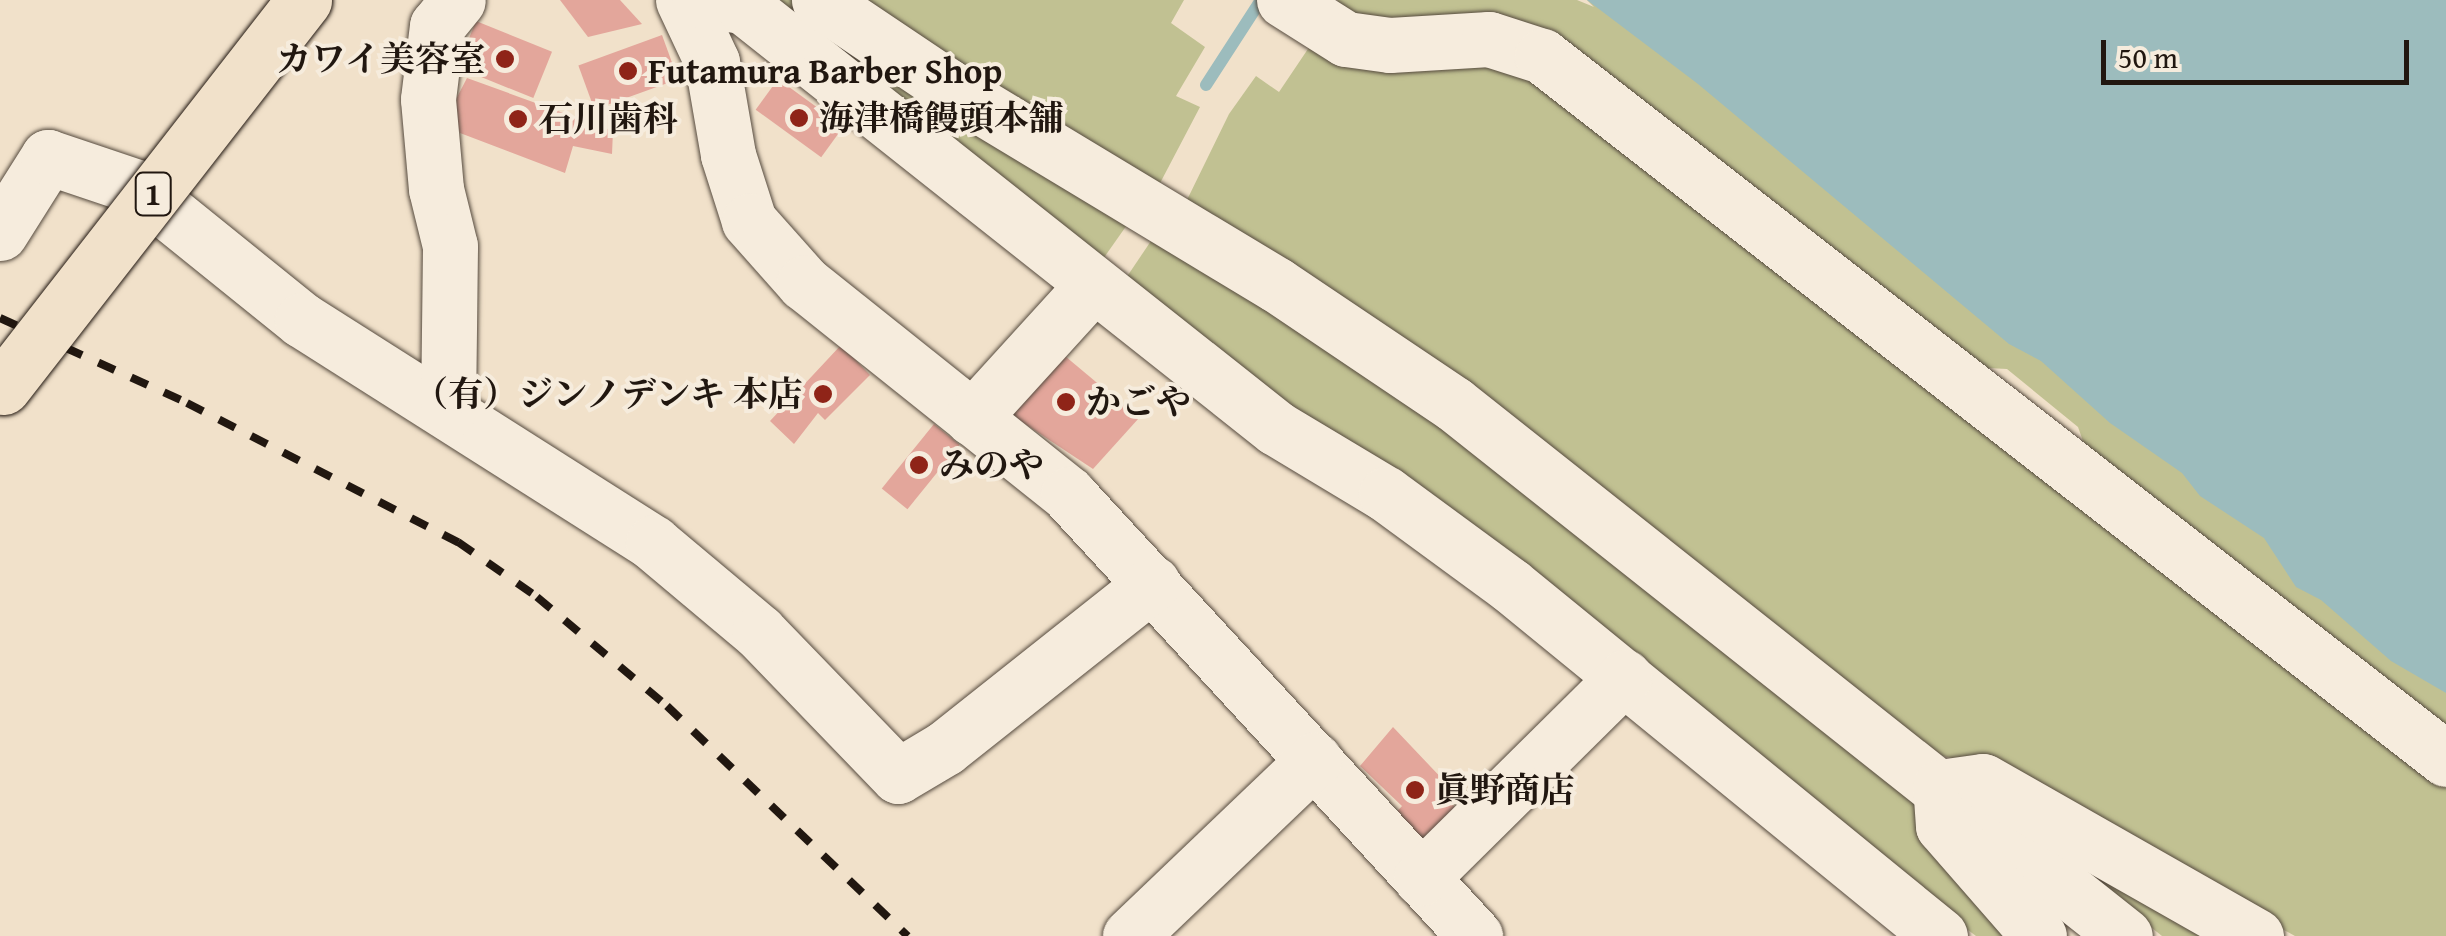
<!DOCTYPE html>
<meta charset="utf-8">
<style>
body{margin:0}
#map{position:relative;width:2446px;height:936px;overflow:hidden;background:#f1e1ca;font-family:"Gentium Book Plus","Noto Serif JP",serif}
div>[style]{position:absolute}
.green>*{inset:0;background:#c1c192}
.water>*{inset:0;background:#9cbcbd}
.stream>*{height:12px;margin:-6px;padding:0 6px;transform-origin:6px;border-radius:6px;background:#9cbcbd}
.building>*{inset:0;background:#e3a69b;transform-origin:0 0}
.roads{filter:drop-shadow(0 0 2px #554a3e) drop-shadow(0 0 2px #554a3e)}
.minor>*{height:55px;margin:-27.5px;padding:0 27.5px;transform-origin:27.5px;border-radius:27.5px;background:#f6ecdd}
.rail>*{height:8px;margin-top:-4px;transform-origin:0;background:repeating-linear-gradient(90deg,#211710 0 18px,transparent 0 36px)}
.bridges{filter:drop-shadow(0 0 2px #211710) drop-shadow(0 0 2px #211710)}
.major-bridge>*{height:55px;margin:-27.5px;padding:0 27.5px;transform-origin:27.5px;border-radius:27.5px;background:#f1e1ca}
.dots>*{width:28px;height:28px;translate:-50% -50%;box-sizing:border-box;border:5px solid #f6ecdd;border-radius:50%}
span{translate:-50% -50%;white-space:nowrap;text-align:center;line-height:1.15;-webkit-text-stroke:8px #f6ecdd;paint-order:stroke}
.shield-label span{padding:2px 8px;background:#f6ecdd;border:2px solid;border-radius:8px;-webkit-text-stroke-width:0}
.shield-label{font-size:32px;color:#211710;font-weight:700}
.poi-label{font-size:35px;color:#211710;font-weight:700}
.right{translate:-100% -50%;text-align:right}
.left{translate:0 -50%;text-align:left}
.scale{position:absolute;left:2101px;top:40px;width:308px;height:45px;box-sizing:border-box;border:5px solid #211710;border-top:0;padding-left:12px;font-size:30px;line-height:35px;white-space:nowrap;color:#211710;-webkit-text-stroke:8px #f6ecdd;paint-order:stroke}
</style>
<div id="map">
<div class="green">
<i style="clip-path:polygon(770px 0,794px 0,1134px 215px,1103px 259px)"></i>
<i style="clip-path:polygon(860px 0,1184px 0,1171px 23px,1205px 47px,1176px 96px,1200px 107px,1158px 187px)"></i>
<i style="clip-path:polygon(1338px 0,1577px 0,1594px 7px,1587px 0,1644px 0,2446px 655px,2446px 737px,2089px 458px,2078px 427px,2007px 369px,1968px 367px,1559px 48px,1327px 18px)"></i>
<i style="clip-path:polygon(1314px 40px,1487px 57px,1532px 75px,2446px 779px,2446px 936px,2295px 936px,1986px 766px,1930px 753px,1185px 204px,1229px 114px,1256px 76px,1279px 92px)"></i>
<i style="clip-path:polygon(1155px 235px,1443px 416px,1905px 779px,2025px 936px,1976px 936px,1158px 320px,1124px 281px)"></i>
<i style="clip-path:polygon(2005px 811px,2227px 936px,2162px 936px)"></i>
</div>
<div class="water">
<i style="clip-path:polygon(1587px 0,2446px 0,2446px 693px,2391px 661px,2321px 600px,2296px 587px,2264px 538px,2200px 496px,2182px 473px,2110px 423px,2041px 361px,2009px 344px,1698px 84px)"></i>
</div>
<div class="stream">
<i style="left:1206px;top:85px;width:101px;rotate:-57.1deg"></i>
</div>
<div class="building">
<i style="clip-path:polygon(560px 0,620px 0,642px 24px,588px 37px)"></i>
<i style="left:476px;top:21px;width:82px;height:50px;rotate:22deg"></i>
<i style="left:662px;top:35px;width:47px;height:89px;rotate:70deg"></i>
<i style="clip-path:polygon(467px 78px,613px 131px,612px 154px,573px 146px,565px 173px,460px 133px,452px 107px)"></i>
<i style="left:778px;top:79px;width:81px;height:38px;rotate:36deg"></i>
<i style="clip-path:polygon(841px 345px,870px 375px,825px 420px,818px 413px,794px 444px,770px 421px)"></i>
<i style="clip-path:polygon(1059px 351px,1139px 418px,1093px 469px,1007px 412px)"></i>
<i style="left:934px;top:424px;width:33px;height:83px;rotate:39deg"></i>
<i style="clip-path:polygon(1393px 727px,1448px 785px,1443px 795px,1461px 813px,1424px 842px,1395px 814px,1402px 806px,1360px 766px)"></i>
</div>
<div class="roads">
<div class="minor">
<i style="left:683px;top:0;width:68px;rotate:64.9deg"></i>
<i style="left:712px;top:62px;width:94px;rotate:80.2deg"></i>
<i style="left:728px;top:155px;width:69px;rotate:72.3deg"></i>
<i style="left:749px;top:221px;width:83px;rotate:48.4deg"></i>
<i style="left:804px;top:283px;width:338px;rotate:38.6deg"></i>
<i style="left:1068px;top:494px;width:601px;rotate:47.36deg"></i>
<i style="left:699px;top:0;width:44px;rotate:7.8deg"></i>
<i style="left:743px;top:6px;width:680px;rotate:38.37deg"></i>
<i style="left:1276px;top:428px;width:128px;rotate:31deg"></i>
<i style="left:1386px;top:494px;width:154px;rotate:36.3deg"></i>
<i style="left:1510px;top:585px;width:555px;rotate:39.22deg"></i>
<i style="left:819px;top:0;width:154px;rotate:33.9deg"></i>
<i style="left:947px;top:86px;width:385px;rotate:31.1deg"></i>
<i style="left:1277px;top:285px;width:213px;rotate:33.9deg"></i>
<i style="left:1454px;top:404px;width:856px;rotate:38.41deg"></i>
<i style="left:1284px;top:0;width:73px;rotate:32.2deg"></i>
<i style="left:1346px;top:39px;width:44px;rotate:7.8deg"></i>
<i style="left:1390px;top:45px;width:99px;rotate:-3.5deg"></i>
<i style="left:1489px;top:39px;width:56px;rotate:17.8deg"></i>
<i style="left:1542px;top:56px;width:1145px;rotate:37.87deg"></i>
<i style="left:0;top:233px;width:90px;rotate:-57.7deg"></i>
<i style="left:48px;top:157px;width:94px;rotate:18.6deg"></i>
<i style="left:137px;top:187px;width:212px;rotate:38.9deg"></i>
<i style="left:302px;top:320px;width:416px;rotate:32.4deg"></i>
<i style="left:653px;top:543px;width:138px;rotate:40deg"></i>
<i style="left:759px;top:632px;width:200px;rotate:46deg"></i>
<i style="left:898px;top:776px;width:55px;rotate:-30.8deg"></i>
<i style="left:945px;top:748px;width:265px;rotate:-38.4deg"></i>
<i style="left:448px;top:411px;width:165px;rotate:-89.3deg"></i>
<i style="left:450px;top:246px;width:59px;rotate:-103.8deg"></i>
<i style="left:436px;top:189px;width:90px;rotate:-95.1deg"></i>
<i style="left:428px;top:99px;width:74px;rotate:-83deg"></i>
<i style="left:437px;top:26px;width:33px;rotate:-51deg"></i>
<i style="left:972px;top:418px;width:177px;rotate:-47.7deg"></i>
<i style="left:1421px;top:878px;width:286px;rotate:-44.7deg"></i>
<i style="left:1130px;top:936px;width:255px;rotate:-43.7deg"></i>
<i style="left:2039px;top:936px;width:146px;rotate:-131.1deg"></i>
<i style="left:1943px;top:826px;width:39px;rotate:-94deg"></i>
<i style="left:1940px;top:787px;width:43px;rotate:-7.9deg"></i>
<i style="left:1983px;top:781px;width:314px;rotate:29.6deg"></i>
</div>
</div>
<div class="rail">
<i style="left:0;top:318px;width:205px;rotate:24.4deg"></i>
<i style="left:187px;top:403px;width:305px;rotate:27.2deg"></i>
<i style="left:458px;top:542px;width:96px;rotate:34.8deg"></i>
<i style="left:537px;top:597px;width:170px;rotate:40deg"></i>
<i style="left:667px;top:706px;width:333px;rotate:43.7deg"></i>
</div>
<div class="bridges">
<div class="major-bridge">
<i style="left:3px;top:387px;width:490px;rotate:-52.1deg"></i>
</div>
</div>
<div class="dots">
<i style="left:505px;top:59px;background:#8f2418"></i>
<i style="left:628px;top:71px;background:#8f2418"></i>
<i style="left:799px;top:118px;background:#8f2418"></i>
<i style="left:518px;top:119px;background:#8f2418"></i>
<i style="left:823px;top:394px;background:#8f2418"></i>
<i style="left:1066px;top:402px;background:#8f2418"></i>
<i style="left:919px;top:465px;background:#8f2418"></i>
<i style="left:1415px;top:790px;background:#8f2418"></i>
</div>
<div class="shield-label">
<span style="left:153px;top:194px">1</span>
</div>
<div class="poi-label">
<span class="right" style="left:485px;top:59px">カワイ美容室</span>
<span class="left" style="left:648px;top:71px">Futamura Barber Shop</span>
<span class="left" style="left:819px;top:118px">海津橋饅頭本舗</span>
<span class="left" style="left:538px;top:119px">石川歯科</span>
<span class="right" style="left:803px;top:394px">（有）ジンノデンキ 本店</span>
<span class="left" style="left:1086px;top:402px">かごや</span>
<span class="left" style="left:939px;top:465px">みのや</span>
<span class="left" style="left:1435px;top:790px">眞野商店</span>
</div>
<div class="scale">50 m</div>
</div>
